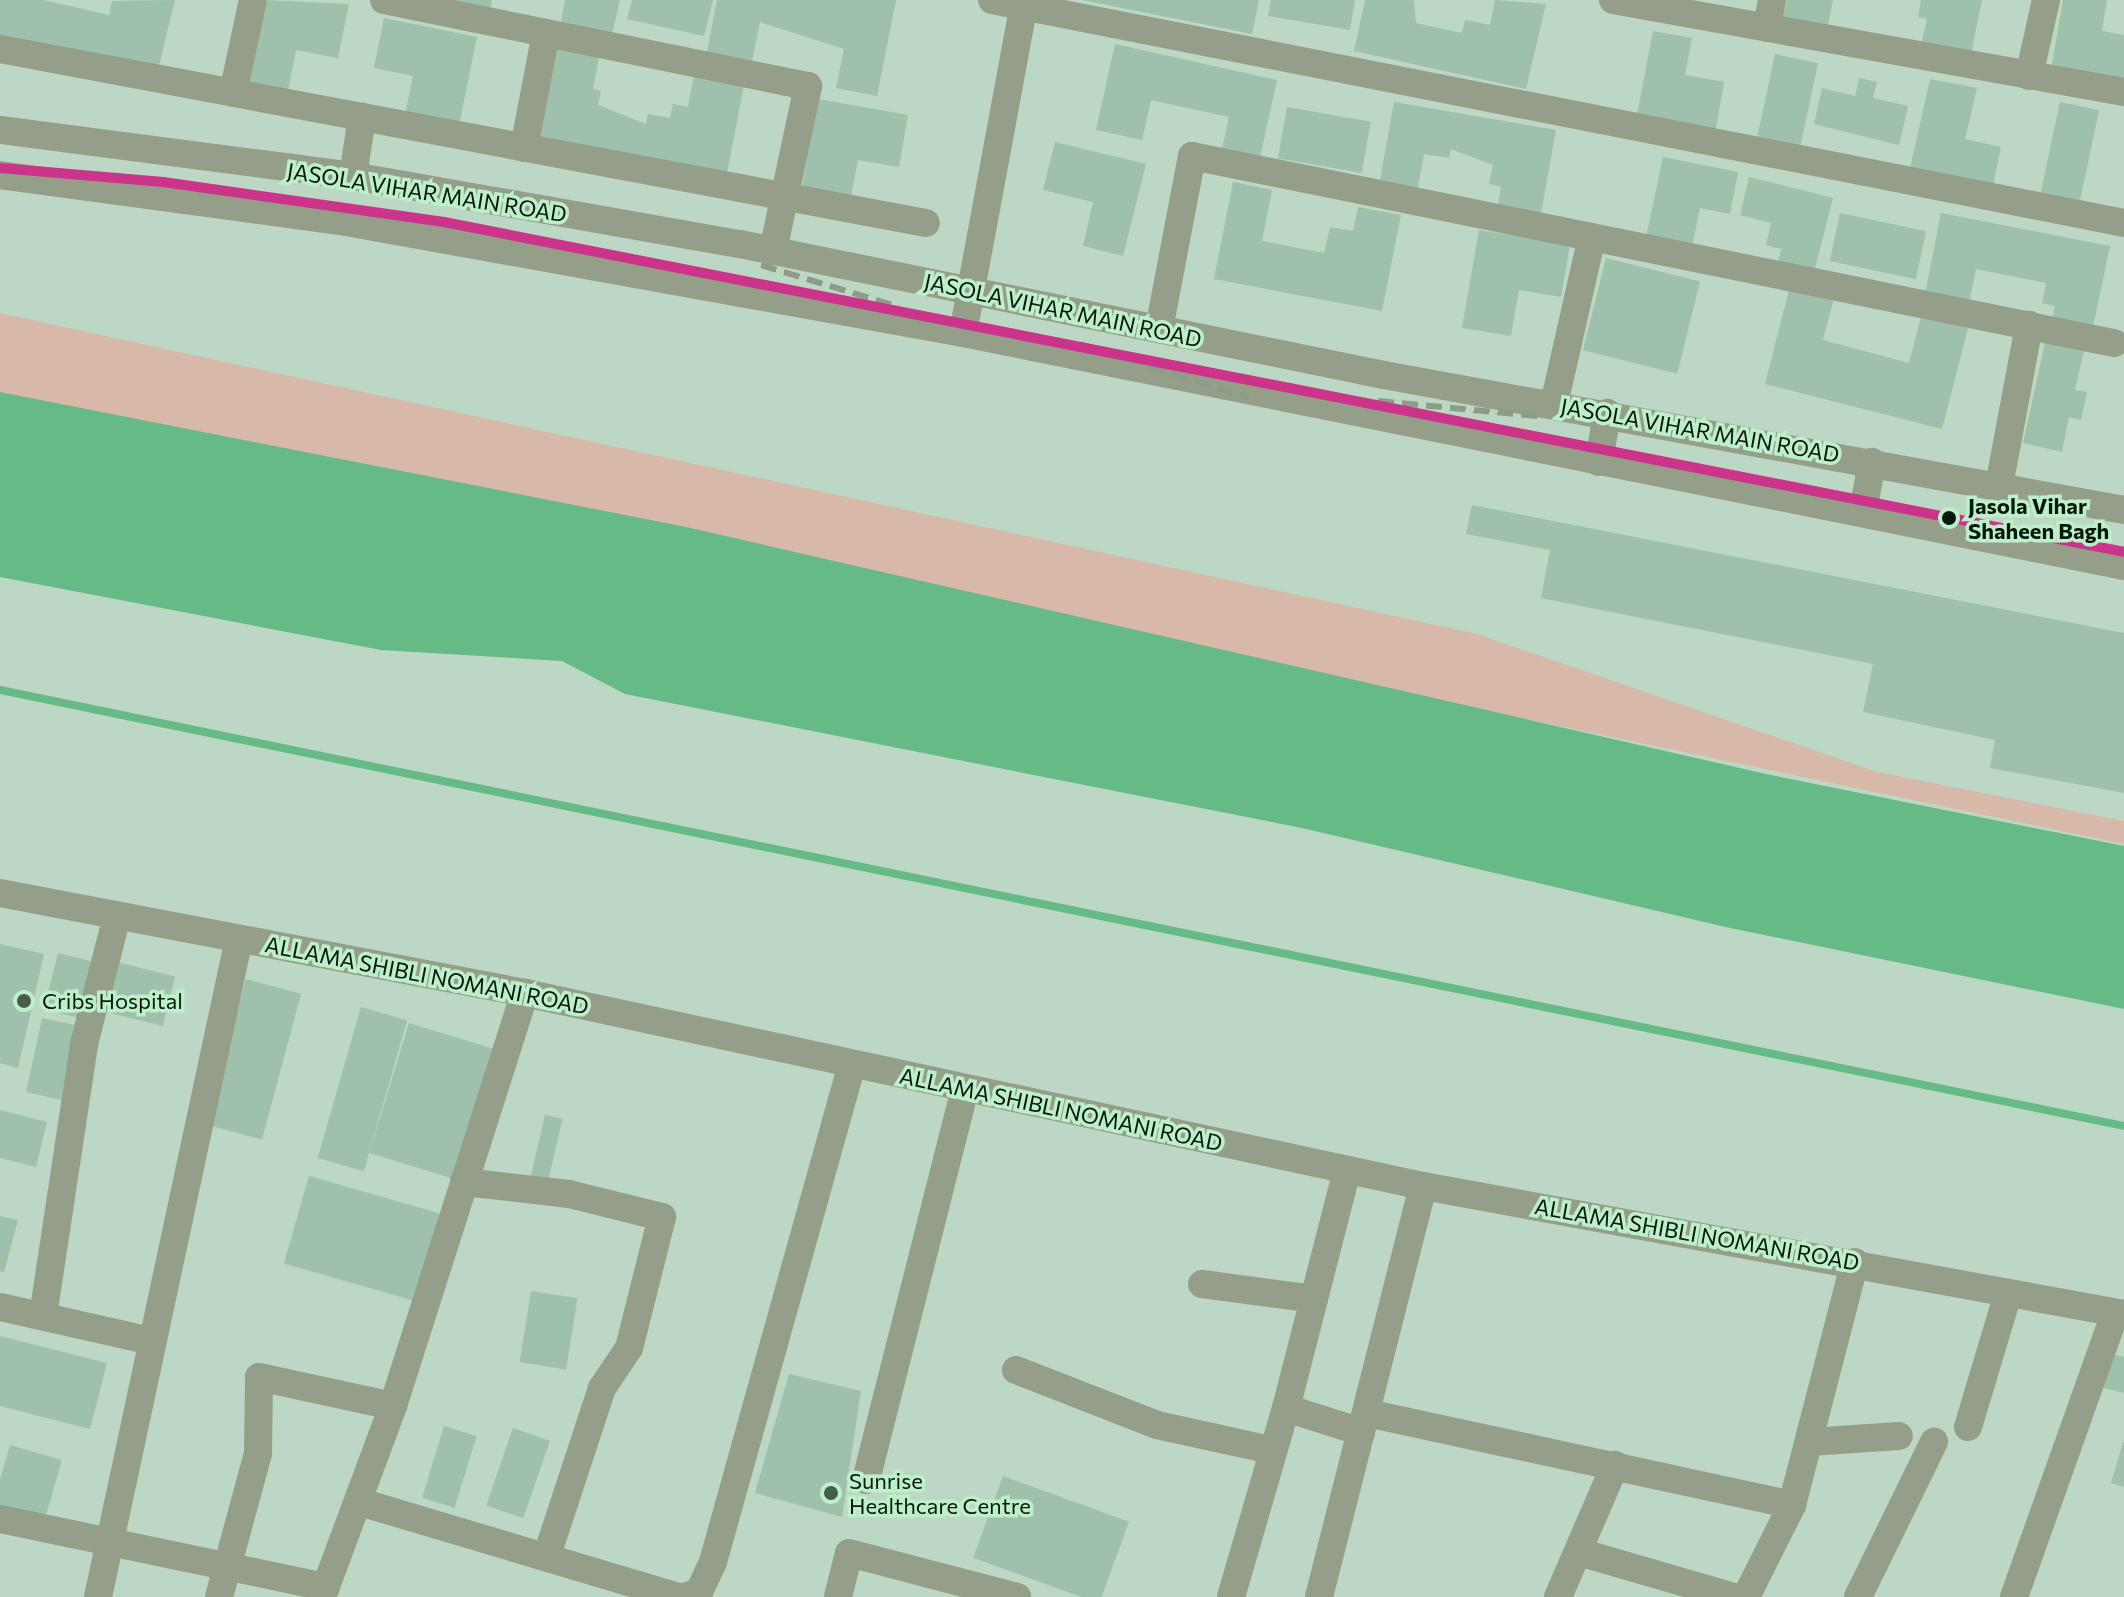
<!DOCTYPE html>
<style>
body{margin:0}
#map{position:relative;width:2124px;height:1597px;overflow:hidden;background:#bcd7c3;font-family:Commissioner,sans-serif}
div>[style]{position:absolute}
.green>*{inset:0;background:#d8b8a6}
.water>*{inset:0;background:#66ba85}
.stream>*{height:8px;margin:-4px;padding:0 4px;transform-origin:4px;border-radius:4px;background:#66ba85}
.building>*{inset:0;background:#9fc0aa;transform-origin:0 0}
.minor>*{height:28px;margin:-14px;padding:0 14px;transform-origin:14px;border-radius:14px;background:#949e88}
.rail>*{height:6px;margin-top:-3px;transform-origin:0;background:repeating-linear-gradient(90deg,#8d9c89 0 16px,transparent 0 24px)}
.metro-1>*{height:10px;margin:-5px;padding:0 5px;transform-origin:5px;border-radius:5px;background:#cc338b}
.dots>*{width:22px;height:22px;translate:-50% -50%;box-sizing:border-box;border:4px solid #beefcb;border-radius:50%}
span{translate:-50% -50%;white-space:nowrap;text-align:center;line-height:1.15;-webkit-text-stroke:7px #beefcb;paint-order:stroke}
.street-label{font-size:22px;color:#06190c}
.stop-label{font-size:22px;color:#06190c;font-weight:700}
.left{translate:0 -50%;text-align:left}
.poi-label{font-size:22px;color:#06190c}
</style>
<div id="map">
<div class="green">
<i style="clip-path:polygon(0 313px,1477px 634px,1877px 772px,2124px 821px,2124px 844px,0 400px)"></i>
</div>
<div class="water">
<i style="clip-path:polygon(0 392px,686px 527px,1766px 774px,2124px 846px,2124px 1009px,1730px 928px,1302px 828px,625px 694px,562px 661px,381px 650px,0 577px)"></i>
</div>
<div class="stream">
<i style="left:0;top:690px;width:2168px;rotate:11.6deg"></i>
</div>
<div class="building">
<i style="clip-path:polygon(0 0,43px 0,109px 15px,112px 1px,175px 0,156px 78px,0 42px)"></i>
<i style="clip-path:polygon(263px 0,349px 4px,338px 58px,296px 50px,286px 101px,245px 93px)"></i>
<i style="clip-path:polygon(447px 0,492px 0,490px 12px)"></i>
<i style="clip-path:polygon(565px 0,620px 0,611px 38px,560px 27px)"></i>
<i style="clip-path:polygon(632px 0,713px 0,704px 36px,627px 19px)"></i>
<i style="clip-path:polygon(717px 0,896px 0,877px 96px,836px 88px,844px 49px,760px 22px,750px 71px,705px 62px)"></i>
<i style="clip-path:polygon(1082px 0,1259px 0,1252px 34px)"></i>
<i style="clip-path:polygon(1271px 0,1355px 0,1350px 30px,1268px 16px)"></i>
<i style="clip-path:polygon(1365px 0,1414px 0,1416px 23px,1462px 33px,1465px 20px,1490px 25px,1495px 0,1546px 4px,1526px 89px,1354px 51px)"></i>
<i style="clip-path:polygon(1787px 0,1833px 0,1827px 30px,1782px 21px)"></i>
<i style="clip-path:polygon(1921px 0,1982px 0,1970px 59px,1920px 49px,1927px 19px,1918px 17px)"></i>
<i style="clip-path:polygon(2063px 0,2107px 0,2102px 31px,2124px 35px,2124px 88px,2050px 76px)"></i>
<i style="clip-path:polygon(384px 18px,477px 37px,457px 135px,403px 124px,413px 76px,374px 68px)"></i>
<i style="clip-path:polygon(1653px 31px,1692px 38px,1685px 75px,1724px 82px,1715px 134px,1636px 120px)"></i>
<i style="clip-path:polygon(1115px 44px,1277px 80px,1258px 166px,1220px 158px,1229px 117px,1151px 100px,1142px 140px,1096px 130px)"></i>
<i style="clip-path:polygon(551px 48px,599px 57px,593px 89px,601px 91px,598px 105px,646px 124px,648px 114px,670px 118px,673px 104px,688px 107px,694px 75px,744px 85px,725px 184px,532px 148px)"></i>
<i style="left:1775px;top:54px;width:44px;height:86px;rotate:12deg"></i>
<i style="clip-path:polygon(1859px 78px,1877px 82px,1873px 98px,1908px 106px,1899px 145px,1814px 124px,1822px 88px,1855px 96px)"></i>
<i style="clip-path:polygon(1930px 79px,1977px 88px,1965px 139px,2001px 147px,1992px 191px,1909px 173px)"></i>
<i style="clip-path:polygon(818px 99px,908px 115px,899px 167px,858px 160px,849px 206px,800px 197px)"></i>
<i style="clip-path:polygon(1394px 102px,1556px 130px,1540px 219px,1497px 211px,1501px 187px,1489px 184px,1493px 165px,1451px 149px,1449px 158px,1424px 154px,1416px 197px,1378px 191px)"></i>
<i style="left:2060px;top:102px;width:40px;height:92px;rotate:12deg"></i>
<i style="left:1287px;top:107px;width:85px;height:52px;rotate:10deg"></i>
<i style="clip-path:polygon(1055px 142px,1146px 164px,1123px 256px,1083px 246px,1093px 202px,1043px 190px)"></i>
<i style="clip-path:polygon(1663px 157px,1738px 172px,1730px 214px,1700px 208px,1691px 251px,1645px 242px)"></i>
<i style="clip-path:polygon(1749px 177px,1833px 198px,1812px 280px,1776px 271px,1781px 249px,1766px 245px,1771px 223px,1740px 215px)"></i>
<i style="clip-path:polygon(1233px 182px,1272px 190px,1262px 241px,1324px 253px,1330px 227px,1353px 231px,1358px 207px,1401px 215px,1382px 311px,1214px 279px)"></i>
<i style="left:1840px;top:213px;width:88px;height:49px;rotate:12deg"></i>
<i style="clip-path:polygon(1941px 213px,2110px 246px,2092px 332px,2051px 324px,2055px 306px,2042px 303px,2046px 283px,1976px 269px,1968px 308px,1924px 299px)"></i>
<i style="clip-path:polygon(1479px 230px,1570px 245px,1561px 297px,1519px 290px,1511px 336px,1462px 328px)"></i>
<i style="left:1606px;top:258px;width:97px;height:95px;rotate:14deg"></i>
<i style="clip-path:polygon(1791px 282px,1835px 294px,1823px 340px,1909px 363px,1921px 316px,1968px 328px,1942px 429px,1765px 384px)"></i>
<i style="clip-path:polygon(2045px 343px,2084px 351px,2075px 390px,2087px 392px,2081px 420px,2069px 417px,2062px 452px,2023px 443px)"></i>
<i style="clip-path:polygon(1472px 505px,2124px 633px,2124px 793px,1990px 768px,1995px 740px,1863px 712px,1873px 664px,1541px 598px,1550px 550px,1466px 534px)"></i>
<i style="clip-path:polygon(0 944px,44px 954px,18px 1068px,0 1063px)"></i>
<i style="left:58px;top:953px;width:40px;height:58px;rotate:14deg"></i>
<i style="left:113px;top:961px;width:64px;height:51px;rotate:14deg"></i>
<i style="left:246px;top:979px;width:57px;height:151px;rotate:15deg"></i>
<i style="left:361px;top:1007px;width:48px;height:157px;rotate:16deg"></i>
<i style="left:42px;top:1018px;width:43px;height:76px;rotate:12deg"></i>
<i style="left:409px;top:1023px;width:88px;height:136px;rotate:17deg"></i>
<i style="clip-path:polygon(0 1110px,47px 1122px,36px 1167px,0 1158px)"></i>
<i style="left:545px;top:1115px;width:18px;height:71px;rotate:13deg"></i>
<i style="left:309px;top:1176px;width:138px;height:91px;rotate:16deg"></i>
<i style="clip-path:polygon(0 1216px,18px 1220px,4px 1272px,0 1271px)"></i>
<i style="left:531px;top:1291px;width:47px;height:72px;rotate:9deg"></i>
<i style="clip-path:polygon(0 1336px,107px 1363px,90px 1429px,0 1406px)"></i>
<i style="clip-path:polygon(2105px 1352px,2124px 1357px,2124px 1393px,2096px 1386px)"></i>
<i style="clip-path:polygon(789px 1374px,861px 1391px,842px 1517px,755px 1493px)"></i>
<i style="left:444px;top:1426px;width:34px;height:75px;rotate:17deg"></i>
<i style="left:513px;top:1428px;width:39px;height:82px;rotate:19deg"></i>
<i style="clip-path:polygon(2123px 1442px,2124px 1442px,2124px 1487px,2111px 1483px)"></i>
<i style="left:10px;top:1445px;width:54px;height:62px;rotate:16deg"></i>
<i style="left:1003px;top:1476px;width:134px;height:87px;rotate:20deg"></i>
</div>
<div class="minor">
<i style="left:384px;top:0;width:433px;rotate:11.5deg"></i>
<i style="left:808px;top:86px;width:169px;rotate:102deg"></i>
<i style="left:992px;top:0;width:1154px;rotate:11.14deg"></i>
<i style="left:1613px;top:0;width:519px;rotate:10.21deg"></i>
<i style="left:1767px;top:28px;width:28px;rotate:-80deg"></i>
<i style="left:0;top:49px;width:942px;rotate:10.64deg"></i>
<i style="left:2029px;top:76px;width:78px;rotate:-77.4deg"></i>
<i style="left:233px;top:93px;width:95px;rotate:-77.9deg"></i>
<i style="left:0;top:130px;width:356px;rotate:7.4deg"></i>
<i style="left:353px;top:176px;width:393px;rotate:10deg"></i>
<i style="left:740px;top:244px;width:657px;rotate:11.5deg"></i>
<i style="left:1384px;top:375px;width:752px;rotate:10.34deg"></i>
<i style="left:524px;top:148px;width:117px;rotate:-79.2deg"></i>
<i style="left:0;top:175px;width:349px;rotate:7.7deg"></i>
<i style="left:346px;top:222px;width:627px;rotate:10.2deg"></i>
<i style="left:963px;top:333px;width:1184px;rotate:11.35deg"></i>
<i style="left:353px;top:176px;width:60px;rotate:-81.3deg"></i>
<i style="left:1159px;top:329px;width:176px;rotate:-79.2deg"></i>
<i style="left:1192px;top:156px;width:941px;rotate:11.47deg"></i>
<i style="left:963px;top:333px;width:339px;rotate:-79.5deg"></i>
<i style="left:1554px;top:404px;width:171px;rotate:-77.2deg"></i>
<i style="left:1599px;top:462px;width:50px;rotate:-80.7deg"></i>
<i style="left:1999px;top:486px;width:164px;rotate:-79.4deg"></i>
<i style="left:1863px;top:512px;width:51px;rotate:-79.8deg"></i>
<i style="left:0;top:893px;width:534px;rotate:10.78deg"></i>
<i style="left:525px;top:993px;width:919px;rotate:12.13deg"></i>
<i style="left:1423px;top:1186px;width:713px;rotate:10.35deg"></i>
<i style="left:464px;top:1182px;width:106px;rotate:6.5deg"></i>
<i style="left:569px;top:1194px;width:96px;rotate:13.9deg"></i>
<i style="left:662px;top:1217px;width:135px;rotate:104.1deg"></i>
<i style="left:629px;top:1348px;width:48px;rotate:124deg"></i>
<i style="left:602px;top:1388px;width:176px;rotate:108.2deg"></i>
<i style="left:1202px;top:1284px;width:113px;rotate:7.6deg"></i>
<i style="left:0;top:1307px;width:151px;rotate:12.7deg"></i>
<i style="left:43px;top:1316px;width:275px;rotate:-81.4deg"></i>
<i style="left:84px;top:1044px;width:132px;rotate:-75.5deg"></i>
<i style="left:1016px;top:1370px;width:151px;rotate:21.3deg"></i>
<i style="left:1157px;top:1425px;width:117px;rotate:12.4deg"></i>
<i style="left:1286px;top:1408px;width:246px;rotate:-75.6deg"></i>
<i style="left:1367px;top:1413px;width:435px;rotate:12.2deg"></i>
<i style="left:1968px;top:1427px;width:139px;rotate:-73.3deg"></i>
<i style="left:1809px;top:1442px;width:90px;rotate:-3.8deg"></i>
<i style="left:866px;top:1480px;width:404px;rotate:-75.8deg"></i>
<i style="left:360px;top:1502px;width:332px;rotate:16.6deg"></i>
<i style="left:0;top:1519px;width:333px;rotate:11.8deg"></i>
<i style="left:1579px;top:1552px;width:161px;rotate:16.2deg"></i>
<i style="left:98px;top:1597px;width:673px;rotate:-77.91deg"></i>
<i style="left:219px;top:1597px;width:149px;rotate:-74.8deg"></i>
<i style="left:258px;top:1453px;width:76px;rotate:-89.2deg"></i>
<i style="left:259px;top:1377px;width:137px;rotate:12.2deg"></i>
<i style="left:322px;top:1597px;width:204px;rotate:-69.6deg"></i>
<i style="left:393px;top:1406px;width:434px;rotate:-72.3deg"></i>
<i style="left:684px;top:1597px;width:16px;rotate:-18deg"></i>
<i style="left:699px;top:1592px;width:33px;rotate:-65deg"></i>
<i style="left:713px;top:1562px;width:517px;rotate:-74.4deg"></i>
<i style="left:838px;top:1597px;width:45px;rotate:-76deg"></i>
<i style="left:849px;top:1553px;width:174px;rotate:14.7deg"></i>
<i style="left:1231px;top:1597px;width:197px;rotate:-73.8deg"></i>
<i style="left:1286px;top:1408px;width:79px;rotate:17.7deg"></i>
<i style="left:1319px;top:1597px;width:424px;rotate:-75.8deg"></i>
<i style="left:1558px;top:1597px;width:144px;rotate:-66.6deg"></i>
<i style="left:1746px;top:1597px;width:103px;rotate:-63.4deg"></i>
<i style="left:1792px;top:1505px;width:251px;rotate:-75.5deg"></i>
<i style="left:1858px;top:1597px;width:173px;rotate:-63.9deg"></i>
<i style="left:2014px;top:1597px;width:301px;rotate:-70.4deg"></i>
</div>
<div class="rail">
<i style="left:761px;top:265px;width:144px;rotate:16.9deg"></i>
<i style="left:1080px;top:344px;width:177px;rotate:17.7deg"></i>
<i style="left:1378px;top:401px;width:160px;rotate:5.4deg"></i>
</div>
<div class="metro-1">
<i style="left:0;top:168px;width:164px;rotate:4.9deg"></i>
<i style="left:163px;top:182px;width:284px;rotate:8.1deg"></i>
<i style="left:444px;top:222px;width:1712px;rotate:11.11deg"></i>
</div>
<div class="dots">
<i style="left:1949px;top:518px;background:#06190c"></i>
<i style="left:24px;top:1001px;background:#465c4c"></i>
<i style="left:831px;top:1493px;background:#465c4c"></i>
</div>
<div class="street-label">
<span style="left:427px;top:192px;rotate:9deg">JASOLA VIHAR MAIN ROAD</span>
<span style="left:1063px;top:310px;rotate:12deg">JASOLA VIHAR MAIN ROAD</span>
<span style="left:1700px;top:430px;rotate:10deg">JASOLA VIHAR MAIN ROAD</span>
<span style="left:427px;top:975px;rotate:11deg">ALLAMA SHIBLI NOMANI ROAD</span>
<span style="left:1061px;top:1109px;rotate:12deg">ALLAMA SHIBLI NOMANI ROAD</span>
<span style="left:1697px;top:1234px;rotate:10deg">ALLAMA SHIBLI NOMANI ROAD</span>
</div>
<div class="stop-label">
<span class="left" style="left:1968px;top:518px">Jasola Vihar<br>Shaheen Bagh</span>
</div>
<div class="poi-label">
<span class="left" style="left:42px;top:1001px">Cribs Hospital</span>
<span class="left" style="left:849px;top:1493px">Sunrise<br>Healthcare Centre</span>
</div>
</div>
